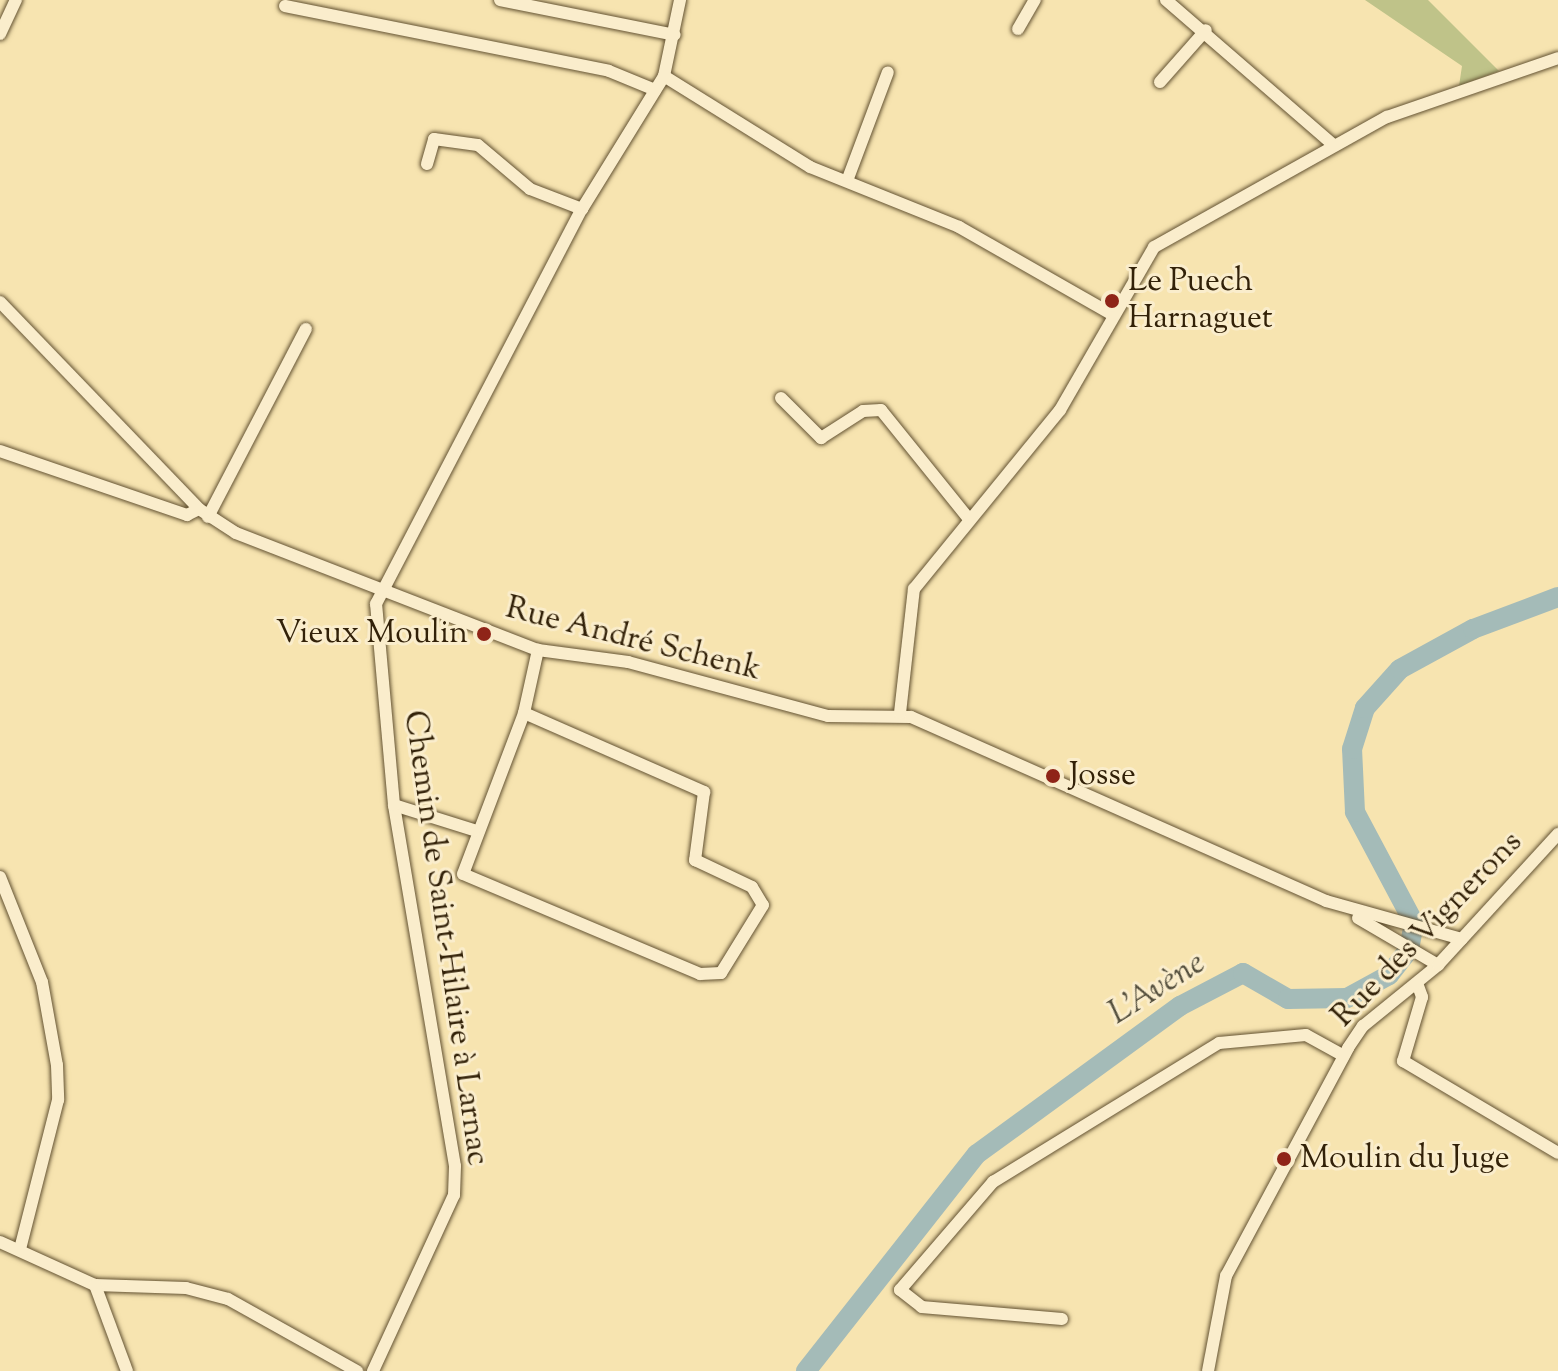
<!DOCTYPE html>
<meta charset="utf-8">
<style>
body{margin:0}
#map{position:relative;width:1558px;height:1371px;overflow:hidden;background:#f7e4b0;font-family:"Sorts Mill Goudy",serif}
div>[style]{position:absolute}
.green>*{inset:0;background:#bfc389}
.river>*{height:20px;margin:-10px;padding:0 10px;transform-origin:10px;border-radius:10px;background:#a4bbb8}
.roads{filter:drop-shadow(0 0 2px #635232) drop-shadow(0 0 2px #635232)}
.minor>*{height:12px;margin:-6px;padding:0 6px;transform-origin:6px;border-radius:6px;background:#faedcc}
.dots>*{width:22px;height:22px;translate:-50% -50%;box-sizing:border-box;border:4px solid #faedcc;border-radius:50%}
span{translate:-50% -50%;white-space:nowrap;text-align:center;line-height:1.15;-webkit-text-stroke:6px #faedcc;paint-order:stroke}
.poi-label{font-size:32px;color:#322108}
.left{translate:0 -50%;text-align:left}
.right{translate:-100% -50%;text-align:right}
.street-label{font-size:32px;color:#322108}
.water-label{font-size:34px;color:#544f3d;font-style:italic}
</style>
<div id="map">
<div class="green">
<i style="clip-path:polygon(1365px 0,1428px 0,1499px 71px,1459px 86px,1462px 66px)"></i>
</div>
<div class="river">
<i style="left:806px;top:1371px;width:276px;rotate:-51.8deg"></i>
<i style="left:977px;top:1154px;width:251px;rotate:-36.1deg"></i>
<i style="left:1180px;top:1006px;width:71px;rotate:-27.6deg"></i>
<i style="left:1243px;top:973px;width:52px;rotate:30deg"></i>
<i style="left:1288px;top:999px;width:59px;rotate:-1deg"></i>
<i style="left:1347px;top:998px;width:48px;rotate:-28.7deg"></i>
<i style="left:1389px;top:975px;width:33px;rotate:-52deg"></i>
<i style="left:1409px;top:949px;width:26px;rotate:-79deg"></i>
<i style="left:1414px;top:923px;width:126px;rotate:-118deg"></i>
<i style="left:1355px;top:812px;width:63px;rotate:-92.7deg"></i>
<i style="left:1352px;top:749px;width:43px;rotate:-72.4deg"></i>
<i style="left:1365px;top:708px;width:52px;rotate:-48.1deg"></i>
<i style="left:1400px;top:669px;width:83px;rotate:-28.7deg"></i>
<i style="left:1473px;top:629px;width:91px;rotate:-20.6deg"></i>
</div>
<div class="roads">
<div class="minor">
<i style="left:500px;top:0;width:178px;rotate:11.3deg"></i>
<i style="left:1166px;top:0;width:220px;rotate:40.9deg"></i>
<i style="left:285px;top:6px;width:330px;rotate:11.3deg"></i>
<i style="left:609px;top:71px;width:50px;rotate:22.4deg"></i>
<i style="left:1018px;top:29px;width:34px;rotate:-60deg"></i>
<i style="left:0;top:34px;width:38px;rotate:-65deg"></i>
<i style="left:664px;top:76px;width:172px;rotate:31.9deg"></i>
<i style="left:810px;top:167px;width:161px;rotate:21.9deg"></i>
<i style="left:959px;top:227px;width:177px;rotate:29.7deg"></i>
<i style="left:1160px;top:82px;width:69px;rotate:-48.5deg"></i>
<i style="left:427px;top:164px;width:26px;rotate:-74deg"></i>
<i style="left:434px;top:139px;width:44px;rotate:7.8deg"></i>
<i style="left:478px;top:145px;width:68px;rotate:40.2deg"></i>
<i style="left:530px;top:189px;width:56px;rotate:21deg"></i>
<i style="left:847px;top:181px;width:116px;rotate:-69.4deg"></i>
<i style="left:0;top:302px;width:287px;rotate:46.1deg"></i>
<i style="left:199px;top:509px;width:44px;rotate:33deg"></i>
<i style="left:236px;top:533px;width:324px;rotate:21.2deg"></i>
<i style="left:538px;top:650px;width:91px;rotate:7.6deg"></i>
<i style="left:628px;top:662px;width:207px;rotate:15.1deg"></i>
<i style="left:828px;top:716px;width:83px;rotate:0.7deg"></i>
<i style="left:911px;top:717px;width:454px;rotate:23.9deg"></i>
<i style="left:1326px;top:901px;width:141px;rotate:15.6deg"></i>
<i style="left:781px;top:398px;width:57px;rotate:45deg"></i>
<i style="left:821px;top:438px;width:50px;rotate:-32.7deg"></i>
<i style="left:863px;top:411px;width:18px;rotate:-3deg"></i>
<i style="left:881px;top:410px;width:140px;rotate:51.1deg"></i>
<i style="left:0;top:451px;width:198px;rotate:18.9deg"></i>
<i style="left:187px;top:515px;width:13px;rotate:-27deg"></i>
<i style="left:208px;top:517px;width:212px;rotate:-62.5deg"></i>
<i style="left:524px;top:713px;width:197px;rotate:23.7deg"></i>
<i style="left:704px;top:792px;width:69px;rotate:97.5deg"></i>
<i style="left:695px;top:860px;width:63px;rotate:25.3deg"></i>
<i style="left:752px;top:887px;width:21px;rotate:59deg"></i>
<i style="left:763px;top:905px;width:80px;rotate:121.7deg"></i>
<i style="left:721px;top:973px;width:21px;rotate:177deg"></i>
<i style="left:700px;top:974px;width:257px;rotate:-157.1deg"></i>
<i style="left:463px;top:874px;width:172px;rotate:-69.2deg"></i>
<i style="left:524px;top:713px;width:65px;rotate:-77.5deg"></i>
<i style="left:900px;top:713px;width:125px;rotate:-83.6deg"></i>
<i style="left:914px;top:589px;width:231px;rotate:-50.8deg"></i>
<i style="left:1060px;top:410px;width:188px;rotate:-60deg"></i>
<i style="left:1154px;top:247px;width:267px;rotate:-29.2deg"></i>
<i style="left:1387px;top:117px;width:181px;rotate:-19deg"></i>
<i style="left:394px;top:805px;width:84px;rotate:17.4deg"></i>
<i style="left:0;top:877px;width:113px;rotate:68.2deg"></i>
<i style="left:42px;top:982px;width:84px;rotate:79.8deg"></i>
<i style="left:57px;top:1065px;width:35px;rotate:88deg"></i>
<i style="left:58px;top:1100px;width:154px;rotate:104.3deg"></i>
<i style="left:1358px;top:918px;width:93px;rotate:30.4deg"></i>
<i style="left:1417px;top:983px;width:15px;rotate:70deg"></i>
<i style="left:1422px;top:997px;width:67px;rotate:106.5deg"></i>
<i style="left:1403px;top:1061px;width:180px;rotate:30.7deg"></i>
<i style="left:0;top:1242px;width:104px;rotate:24.4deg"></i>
<i style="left:95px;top:1285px;width:91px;rotate:1.9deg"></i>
<i style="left:186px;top:1288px;width:43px;rotate:14.7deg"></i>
<i style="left:228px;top:1299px;width:148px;rotate:29.2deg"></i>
<i style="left:95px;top:1285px;width:92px;rotate:69.6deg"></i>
<i style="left:1062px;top:1319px;width:141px;rotate:-175.1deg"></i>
<i style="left:922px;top:1307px;width:28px;rotate:-142deg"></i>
<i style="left:900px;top:1290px;width:143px;rotate:-49.3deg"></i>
<i style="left:993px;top:1182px;width:265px;rotate:-31.6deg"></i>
<i style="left:1219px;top:1043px;width:87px;rotate:-5.3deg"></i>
<i style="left:1306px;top:1035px;width:43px;rotate:28.9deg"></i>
<i style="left:373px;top:1371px;width:194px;rotate:-65.3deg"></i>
<i style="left:454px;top:1195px;width:29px;rotate:-88deg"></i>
<i style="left:455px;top:1166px;width:366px;rotate:-99.6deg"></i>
<i style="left:394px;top:805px;width:202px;rotate:-95.1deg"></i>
<i style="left:376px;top:604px;width:445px;rotate:-62.5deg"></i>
<i style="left:582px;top:209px;width:156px;rotate:-58.3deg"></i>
<i style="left:664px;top:76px;width:78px;rotate:-78.1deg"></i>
<i style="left:1208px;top:1371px;width:97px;rotate:-79.3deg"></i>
<i style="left:1226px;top:1276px;width:259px;rotate:-61.8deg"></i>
<i style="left:1348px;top:1048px;width:27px;rotate:-56deg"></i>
<i style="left:1363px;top:1026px;width:97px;rotate:-39.1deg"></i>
<i style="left:1438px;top:965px;width:178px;rotate:-47.5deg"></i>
</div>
</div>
<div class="dots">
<i style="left:1112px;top:301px;background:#8f2418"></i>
<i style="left:484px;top:634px;background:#8f2418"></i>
<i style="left:1053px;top:776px;background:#8f2418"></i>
<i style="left:1284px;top:1159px;background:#8f2418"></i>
</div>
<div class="poi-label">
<span class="left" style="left:1128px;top:301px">Le Puech<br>Harnaguet</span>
<span class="right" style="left:468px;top:634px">Vieux Moulin</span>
<span class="left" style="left:1069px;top:776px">Josse</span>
<span class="left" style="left:1300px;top:1159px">Moulin du Juge</span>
</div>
<div class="street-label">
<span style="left:633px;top:640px;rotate:14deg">Rue André Schenk</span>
<span style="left:1428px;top:930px;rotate:-46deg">Rue des Vignerons</span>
<span style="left:445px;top:938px;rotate:82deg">Chemin de Saint-Hilaire à Larnac</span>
</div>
<div class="water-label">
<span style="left:1157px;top:989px;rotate:-32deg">L'Avène</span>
</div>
</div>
